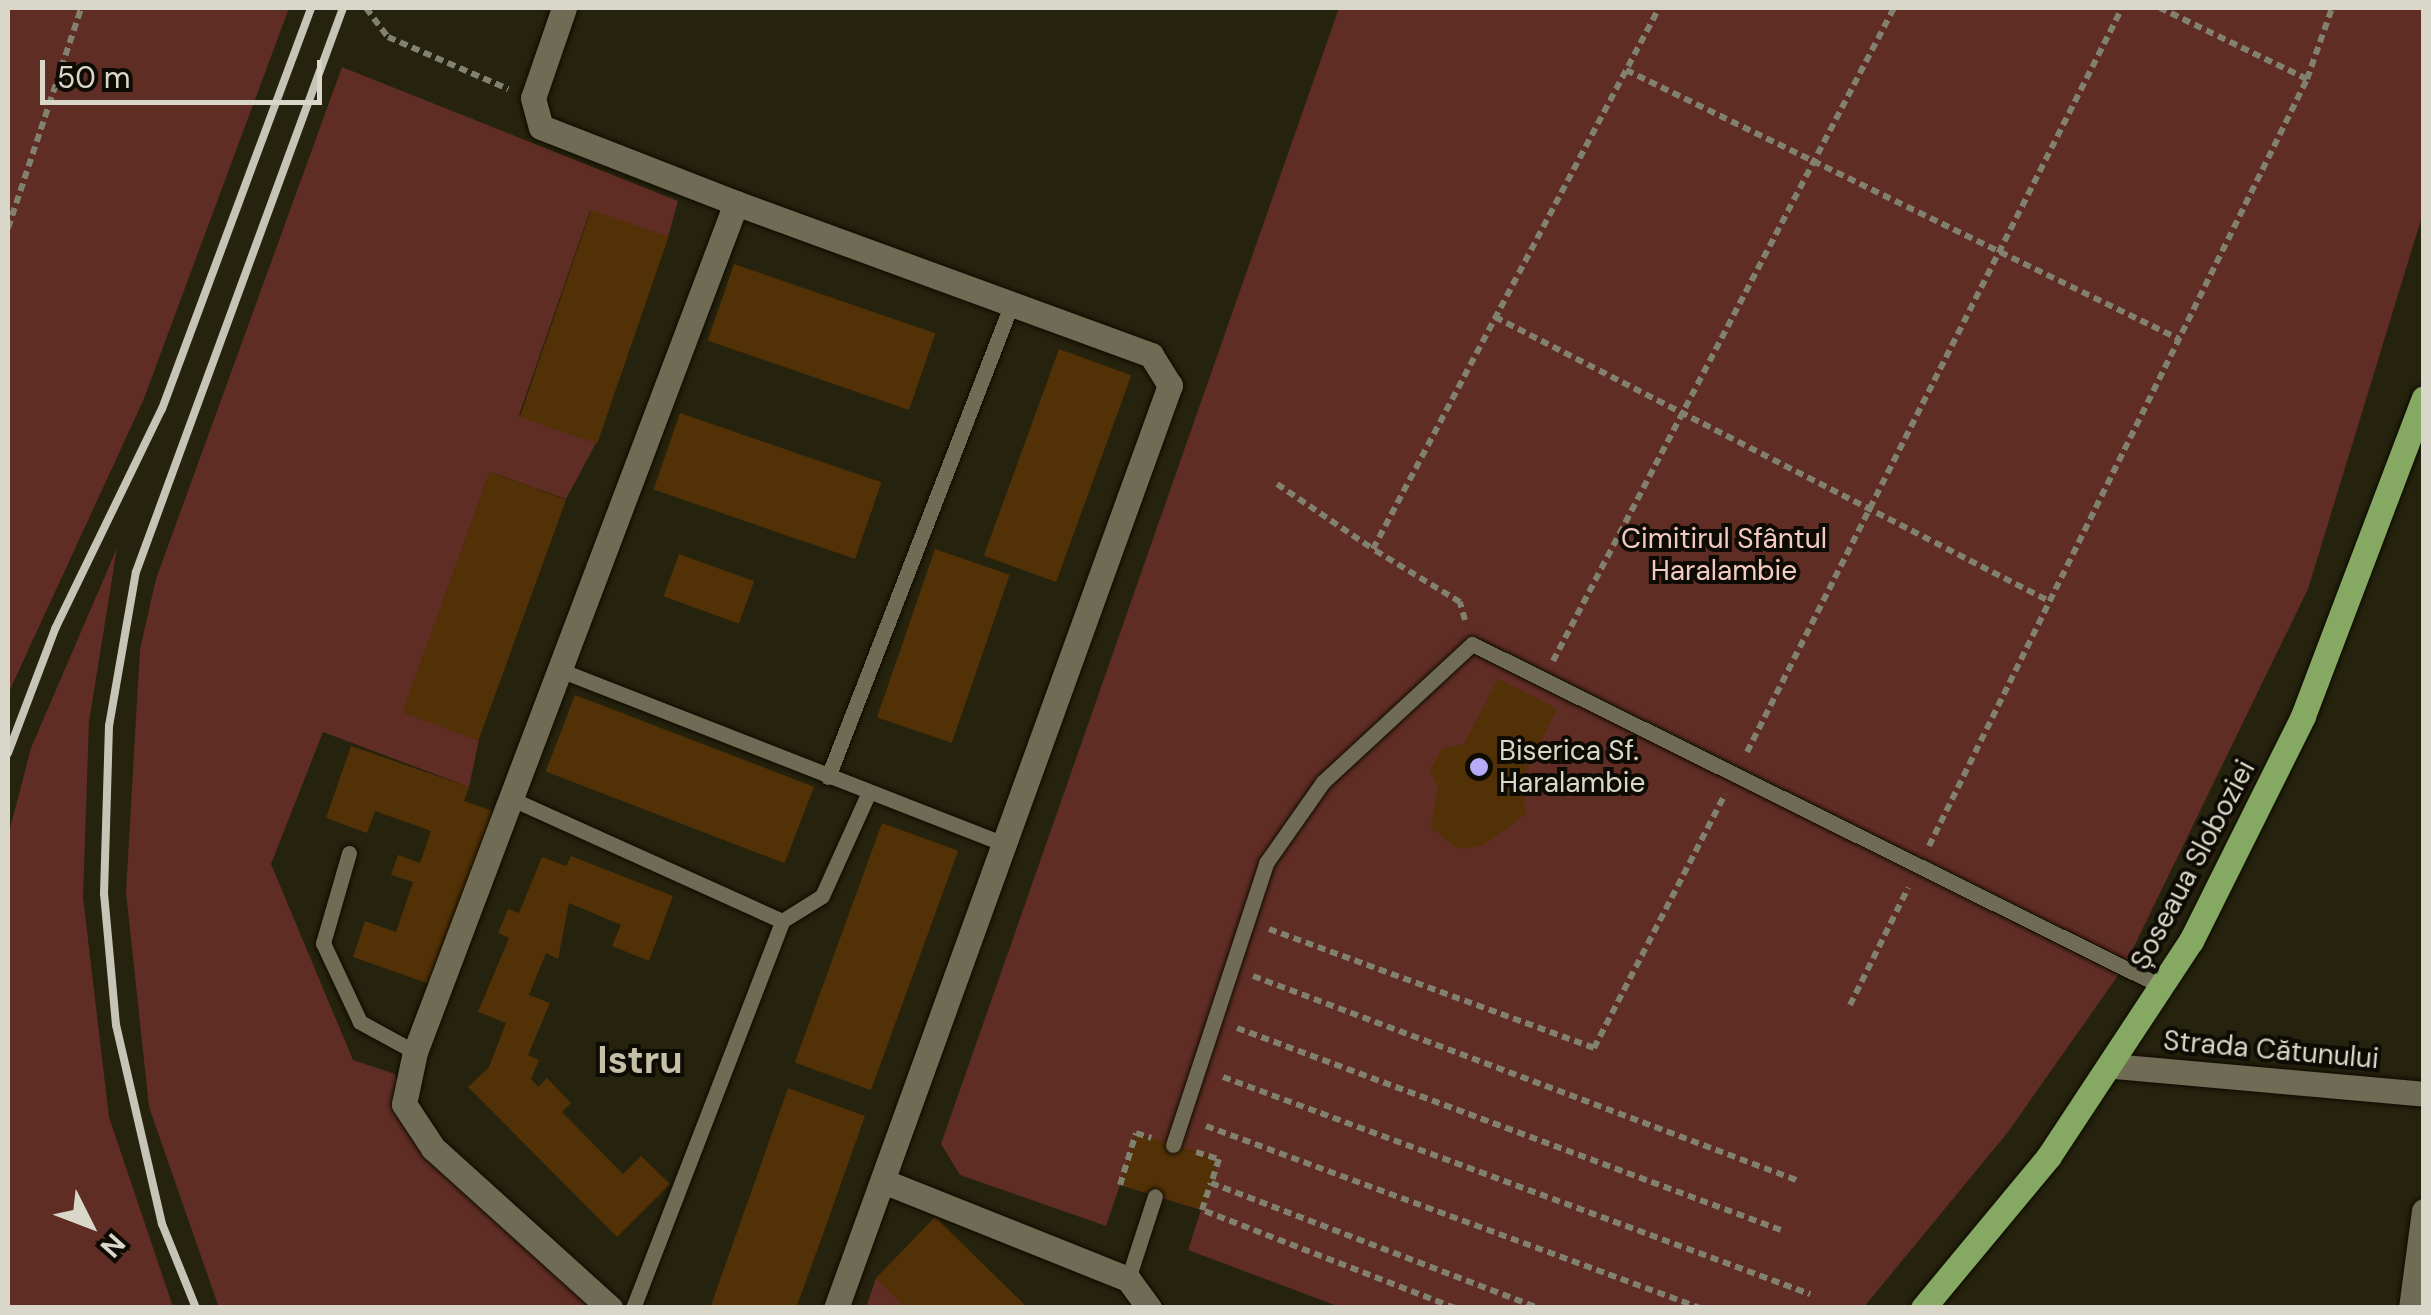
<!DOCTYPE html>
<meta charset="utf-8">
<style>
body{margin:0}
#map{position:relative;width:2431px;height:1315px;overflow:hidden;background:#25220d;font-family:"DM Sans",sans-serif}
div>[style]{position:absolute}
.green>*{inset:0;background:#5f2d23}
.building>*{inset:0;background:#523106;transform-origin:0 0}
.path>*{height:6px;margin-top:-3px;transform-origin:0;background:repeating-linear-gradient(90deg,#82806f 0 8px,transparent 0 13px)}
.roads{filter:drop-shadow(0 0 2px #0e0b00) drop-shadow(0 0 2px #0e0b00)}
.lane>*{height:15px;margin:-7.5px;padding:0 7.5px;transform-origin:7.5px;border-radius:7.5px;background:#6f6b54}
.street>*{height:25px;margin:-12.5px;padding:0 12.5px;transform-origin:12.5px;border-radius:12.5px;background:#6f6b54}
.primary>*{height:25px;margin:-12.5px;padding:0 12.5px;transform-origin:12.5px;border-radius:12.5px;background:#85a862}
.rail>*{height:8px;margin:-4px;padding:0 4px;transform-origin:4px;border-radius:4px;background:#c6c4b6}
.dots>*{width:28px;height:28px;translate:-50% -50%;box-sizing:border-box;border:5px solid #0d0b04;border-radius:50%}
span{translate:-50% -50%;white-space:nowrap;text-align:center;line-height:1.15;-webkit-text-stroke:8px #0d0b04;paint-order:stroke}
.park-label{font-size:28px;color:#f4cbc2}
.poi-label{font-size:28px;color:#d9d7ca}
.left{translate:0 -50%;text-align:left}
.street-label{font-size:28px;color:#d9d7ca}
.district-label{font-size:38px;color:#c4c1a8;font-weight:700}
.frame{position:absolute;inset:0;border:10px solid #d9d7ca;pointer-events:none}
.north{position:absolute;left:40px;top:1175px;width:100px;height:100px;-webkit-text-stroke:8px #0d0b04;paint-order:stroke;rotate:132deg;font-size:28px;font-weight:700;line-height:40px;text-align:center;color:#d9d7ca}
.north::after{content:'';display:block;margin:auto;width:35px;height:45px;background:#d9d7ca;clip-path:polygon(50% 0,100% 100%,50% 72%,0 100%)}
.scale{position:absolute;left:40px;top:60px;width:282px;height:45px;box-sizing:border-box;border:5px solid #d9d7ca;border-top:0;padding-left:12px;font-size:30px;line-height:35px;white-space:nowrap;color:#d9d7ca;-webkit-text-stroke:8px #0d0b04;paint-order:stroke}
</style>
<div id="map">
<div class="green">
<i style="clip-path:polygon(8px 8px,289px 8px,143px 401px,8px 694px)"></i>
<i style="clip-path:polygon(1339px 8px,2423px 8px,2423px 213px,2308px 589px,2124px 967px,2008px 1132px,1864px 1307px,1340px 1307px,1188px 1250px,1201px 1210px,1120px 1185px,1106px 1226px,960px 1175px,941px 1144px)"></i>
<i style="clip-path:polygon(342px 67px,678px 201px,668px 237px,590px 211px,519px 415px,596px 443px,566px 499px,490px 472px,403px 712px,479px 740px,469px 787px,323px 732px,271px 864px,353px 1060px,395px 1074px,404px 1104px,599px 1307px,219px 1308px,149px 1107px,126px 892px,140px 649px,156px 579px)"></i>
<i style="clip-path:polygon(117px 548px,89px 722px,83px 897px,109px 1117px,173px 1307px,8px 1307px,8px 836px,31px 748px)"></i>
<i style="clip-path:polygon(876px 1278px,906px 1307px,866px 1308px)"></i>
</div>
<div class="building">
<i style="left:591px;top:210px;width:82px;height:219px;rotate:19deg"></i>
<i style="left:734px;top:264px;width:213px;height:81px;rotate:19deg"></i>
<i style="left:1059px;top:349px;width:77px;height:220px;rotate:20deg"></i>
<i style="left:680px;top:413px;width:213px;height:81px;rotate:19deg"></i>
<i style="left:490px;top:472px;width:81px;height:256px;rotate:20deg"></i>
<i style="left:935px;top:549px;width:79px;height:178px;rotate:19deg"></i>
<i style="left:679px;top:554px;width:80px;height:45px;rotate:20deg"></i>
<i style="clip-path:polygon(1498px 679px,1557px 709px,1521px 780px,1526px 814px,1482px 846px,1459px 849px,1431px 828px,1438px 787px,1430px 770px,1442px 749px,1464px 744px)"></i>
<i style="left:575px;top:695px;width:256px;height:82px;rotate:21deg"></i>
<i style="clip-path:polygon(351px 746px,469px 787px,464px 801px,493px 811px,432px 985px,353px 957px,365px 921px,396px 932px,413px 882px,391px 875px,398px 855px,420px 863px,431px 831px,375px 811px,367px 833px,326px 818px)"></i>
<i style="left:882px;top:823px;width:81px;height:255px;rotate:20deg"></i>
<i style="clip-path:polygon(571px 856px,673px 896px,649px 961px,612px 946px,621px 925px,569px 903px,558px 959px,546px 953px,529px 995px,550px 1003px,528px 1055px,539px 1060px,531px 1079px,538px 1087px,547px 1078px,571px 1103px,562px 1112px,623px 1174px,641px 1156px,670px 1184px,617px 1237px,468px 1087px,489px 1067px,506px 1023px,478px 1012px,509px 938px,498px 933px,508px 909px,519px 913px,542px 857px,566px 866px)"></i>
<i style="clip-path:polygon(788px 1088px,865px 1116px,822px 1237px,796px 1308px,710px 1308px)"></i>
<i style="left:1136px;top:1133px;width:87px;height:54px;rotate:17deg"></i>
<i style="clip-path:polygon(935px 1217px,1028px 1308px,906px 1308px,876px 1278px)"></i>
</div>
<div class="path">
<i style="left:366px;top:8px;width:36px;rotate:53deg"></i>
<i style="left:388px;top:37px;width:131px;rotate:23.4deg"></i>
<i style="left:1626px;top:70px;width:615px;rotate:25.94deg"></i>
<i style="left:2307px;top:79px;width:75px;rotate:-70.6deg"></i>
<i style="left:8px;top:228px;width:232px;rotate:-71.6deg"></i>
<i style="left:1495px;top:317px;width:623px;rotate:27.14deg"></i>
<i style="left:1277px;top:484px;width:116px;rotate:34.1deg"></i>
<i style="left:1465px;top:620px;width:19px;rotate:-106deg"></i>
<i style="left:1460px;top:602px;width:102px;rotate:-148.7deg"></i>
<i style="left:1373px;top:549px;width:612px;rotate:-62.14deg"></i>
<i style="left:1553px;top:661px;width:737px;rotate:-62.43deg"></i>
<i style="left:1747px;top:752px;width:833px;rotate:-63.25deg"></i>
<i style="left:1929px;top:846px;width:855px;rotate:-63.76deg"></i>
<i style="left:2307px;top:79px;width:163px;rotate:-154.2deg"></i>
<i style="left:1269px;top:929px;width:346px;rotate:20.1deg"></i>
<i style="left:1594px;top:1048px;width:286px;rotate:-62.7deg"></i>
<i style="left:1253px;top:976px;width:583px;rotate:20.58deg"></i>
<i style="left:1850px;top:1005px;width:131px;rotate:-63.6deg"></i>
<i style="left:1237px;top:1028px;width:580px;rotate:20.37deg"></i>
<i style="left:1223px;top:1077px;width:626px;rotate:20.29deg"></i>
<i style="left:1206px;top:1126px;width:526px;rotate:20.22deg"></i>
<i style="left:1196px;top:1152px;width:24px;rotate:17deg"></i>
<i style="left:1219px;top:1159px;width:25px;rotate:108deg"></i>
<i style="left:1120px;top:1185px;width:54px;rotate:-72.9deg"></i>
<i style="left:1136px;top:1133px;width:16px;rotate:18deg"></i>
<i style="left:1455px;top:1308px;width:271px;rotate:-158.8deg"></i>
<i style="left:1202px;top:1210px;width:28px;rotate:-72deg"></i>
<i style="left:1211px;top:1183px;width:351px;rotate:20.9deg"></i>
</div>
<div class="roads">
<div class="lane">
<i style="left:560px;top:670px;width:477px;rotate:21.4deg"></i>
<i style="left:828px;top:777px;width:503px;rotate:-68.79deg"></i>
<i style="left:512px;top:799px;width:296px;rotate:24.3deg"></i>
<i style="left:349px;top:853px;width:94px;rotate:106.1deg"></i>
<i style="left:323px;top:943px;width:87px;rotate:64.9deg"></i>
<i style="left:360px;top:1022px;width:63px;rotate:28.6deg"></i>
<i style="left:1173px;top:1145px;width:297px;rotate:-71.7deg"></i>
<i style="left:1266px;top:863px;width:99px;rotate:-54.9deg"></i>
<i style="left:1323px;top:782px;width:203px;rotate:-42.8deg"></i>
<i style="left:1472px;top:644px;width:771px;rotate:26.4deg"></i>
<i style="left:1128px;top:1279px;width:87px;rotate:-72deg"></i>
<i style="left:633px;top:1308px;width:415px;rotate:-68.9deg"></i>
<i style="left:782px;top:921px;width:47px;rotate:-32deg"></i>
<i style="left:822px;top:896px;width:114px;rotate:-65.7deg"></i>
</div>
<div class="street">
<i style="left:564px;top:8px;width:95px;rotate:109deg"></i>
<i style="left:533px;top:98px;width:30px;rotate:75deg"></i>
<i style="left:541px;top:127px;width:209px;rotate:21.3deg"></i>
<i style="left:736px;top:203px;width:908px;rotate:110.71deg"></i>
<i style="left:415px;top:1052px;width:53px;rotate:101.9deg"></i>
<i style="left:404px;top:1104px;width:53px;rotate:56.6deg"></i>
<i style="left:433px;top:1148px;width:239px;rotate:42.1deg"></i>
<i style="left:736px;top:203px;width:442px;rotate:20.1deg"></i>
<i style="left:1151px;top:355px;width:36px;rotate:58deg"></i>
<i style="left:1170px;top:385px;width:982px;rotate:109.89deg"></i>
<i style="left:2113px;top:1066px;width:312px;rotate:5.1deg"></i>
<i style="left:883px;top:1181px;width:264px;rotate:21.8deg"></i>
<i style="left:1128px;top:1279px;width:36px;rotate:54deg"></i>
<i style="left:2411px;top:1308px;width:98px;rotate:-82.4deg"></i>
</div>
<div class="primary">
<i style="left:1923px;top:1308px;width:197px;rotate:-50.3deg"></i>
<i style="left:2049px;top:1156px;width:258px;rotate:-56.6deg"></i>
<i style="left:2191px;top:941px;width:251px;rotate:-63.5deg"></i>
<i style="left:2303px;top:716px;width:340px;rotate:-69.2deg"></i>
</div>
</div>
<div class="rail">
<i style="left:8px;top:753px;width:133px;rotate:-69.2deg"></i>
<i style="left:55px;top:629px;width:245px;rotate:-64.1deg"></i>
<i style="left:162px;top:409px;width:428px;rotate:-69.6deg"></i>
<i style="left:196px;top:1308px;width:91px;rotate:-112deg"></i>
<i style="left:162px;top:1224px;width:204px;rotate:-103deg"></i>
<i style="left:116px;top:1025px;width:132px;rotate:-95.2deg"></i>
<i style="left:104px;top:894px;width:168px;rotate:-88.3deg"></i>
<i style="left:109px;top:726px;width:156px;rotate:-80.1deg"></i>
<i style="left:136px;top:572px;width:601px;rotate:-69.85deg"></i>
</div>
<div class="dots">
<i style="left:1479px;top:767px;background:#b7abf8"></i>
</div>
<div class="park-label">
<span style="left:1724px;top:555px">Cimitirul Sfântul<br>Haralambie</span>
</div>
<div class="poi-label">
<span class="left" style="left:1499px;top:767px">Biserica Sf.<br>Haralambie</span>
</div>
<div class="street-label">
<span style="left:2193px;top:865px;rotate:-62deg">Șoseaua Sloboziei</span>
<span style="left:2271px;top:1050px;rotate:5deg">Strada Cătunului</span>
</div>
<div class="district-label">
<span style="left:640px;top:1061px">Istru</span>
</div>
<div class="frame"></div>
<div class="north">N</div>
<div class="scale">50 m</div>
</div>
